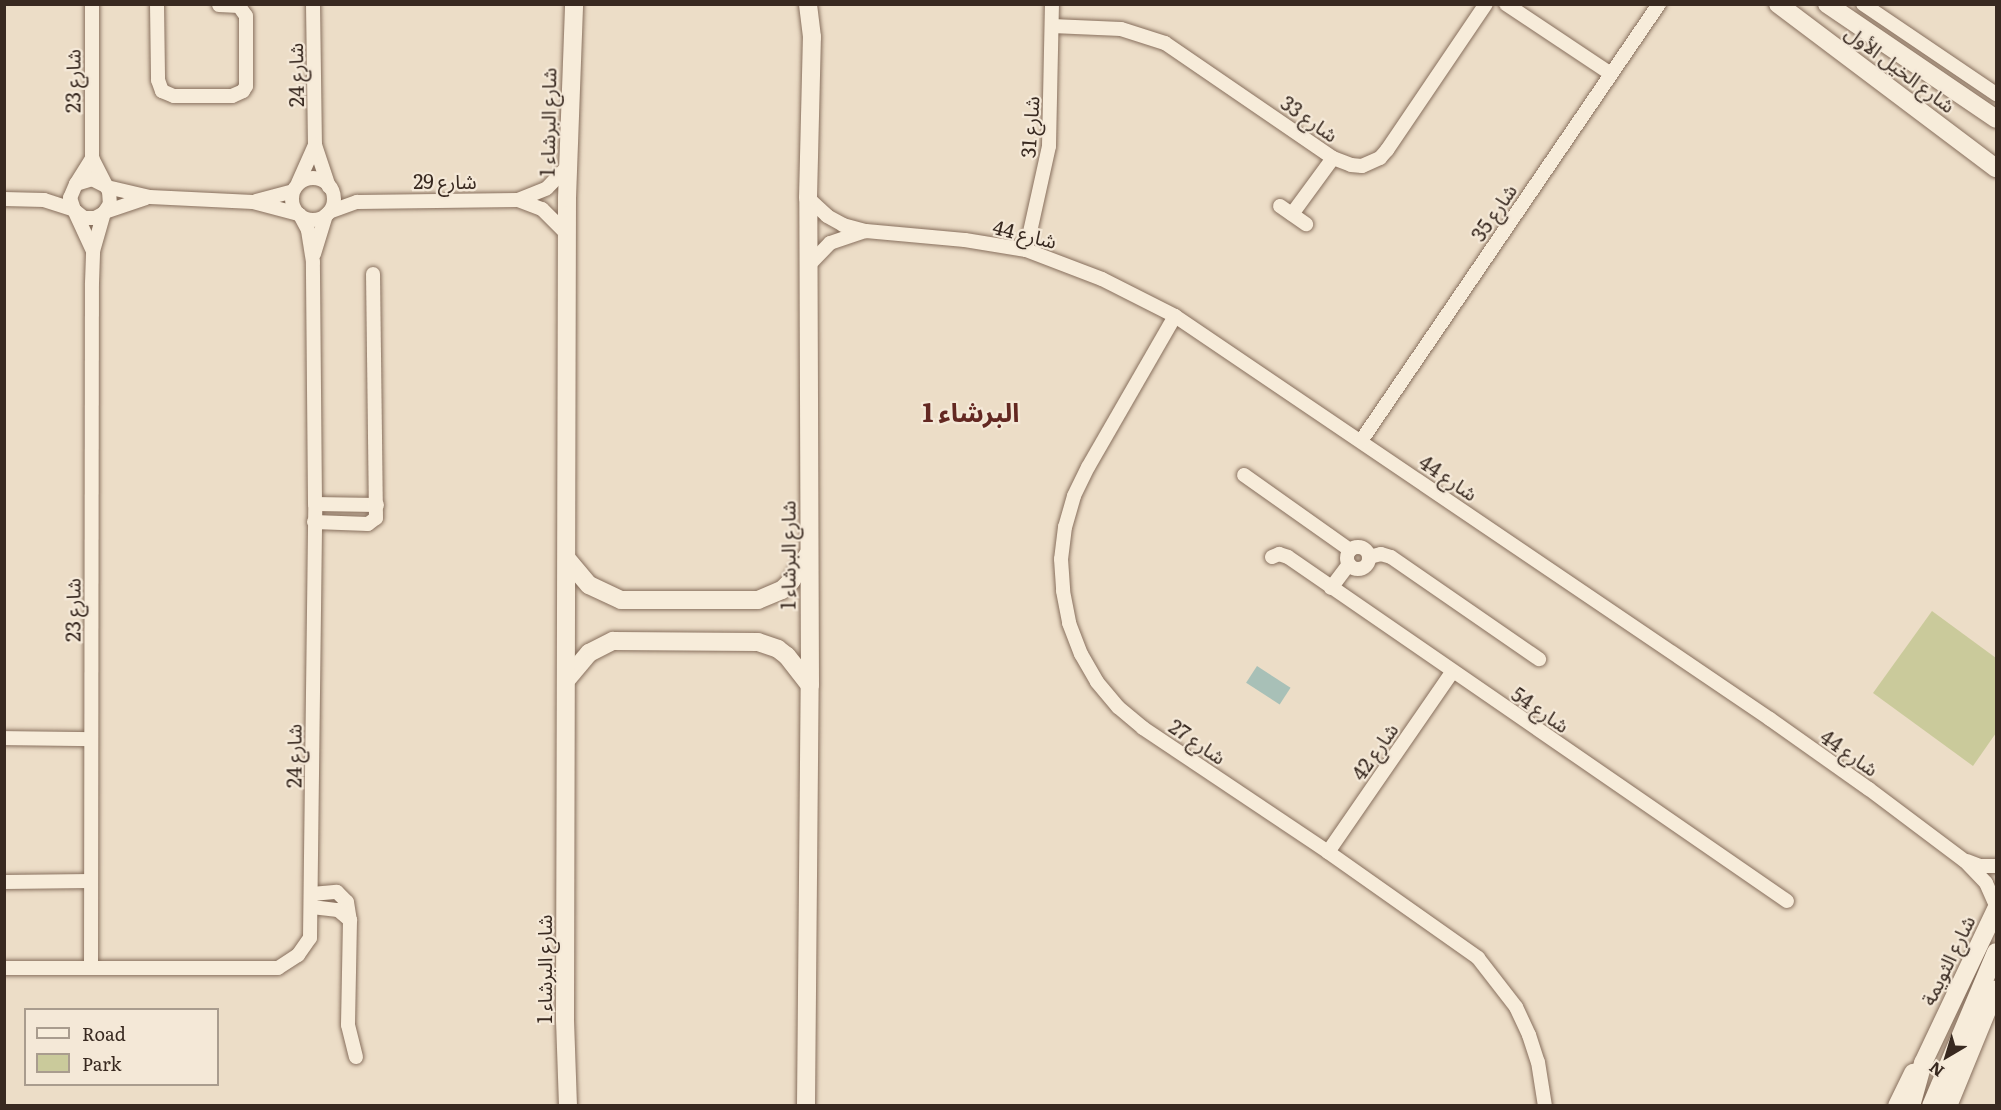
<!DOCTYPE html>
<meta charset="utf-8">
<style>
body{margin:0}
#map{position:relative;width:2001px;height:1110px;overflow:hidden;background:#ecddc7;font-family:Literata,"Noto Sans Arabic",serif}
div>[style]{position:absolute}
.green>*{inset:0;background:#caca9b}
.water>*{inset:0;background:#a8c0b7;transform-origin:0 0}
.roads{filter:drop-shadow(0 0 2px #876f5d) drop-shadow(0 0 2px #876f5d)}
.street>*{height:14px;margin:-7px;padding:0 7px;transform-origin:7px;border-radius:7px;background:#f7ecda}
.street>.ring{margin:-7px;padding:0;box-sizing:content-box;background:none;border:14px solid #f7ecda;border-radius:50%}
.secondary>*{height:18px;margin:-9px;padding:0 9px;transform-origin:9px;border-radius:9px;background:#f7ecda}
span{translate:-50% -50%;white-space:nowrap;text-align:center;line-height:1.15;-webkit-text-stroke:4.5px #f4e8d7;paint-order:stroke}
.street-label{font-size:20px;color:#382920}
.district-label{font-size:26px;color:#632822;font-weight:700}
.frame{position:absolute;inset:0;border:6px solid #382920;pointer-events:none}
.legend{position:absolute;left:24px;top:1008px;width:195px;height:78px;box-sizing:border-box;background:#f4e8d7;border:2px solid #a99c8e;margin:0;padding:8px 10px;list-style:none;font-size:18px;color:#382920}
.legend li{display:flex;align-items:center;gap:12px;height:30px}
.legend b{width:30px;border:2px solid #a99c8e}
.north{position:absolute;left:1917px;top:1026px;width:60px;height:60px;-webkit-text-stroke:4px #f4e8d7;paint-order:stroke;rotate:218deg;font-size:16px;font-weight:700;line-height:24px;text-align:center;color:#382920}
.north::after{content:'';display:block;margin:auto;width:21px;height:27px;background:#382920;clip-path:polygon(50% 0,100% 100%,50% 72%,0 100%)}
</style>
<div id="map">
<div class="green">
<i style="clip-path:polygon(1932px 611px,1996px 658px,1996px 733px,1973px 766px,1873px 693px)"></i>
</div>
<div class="water">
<i style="left:1257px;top:666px;width:40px;height:20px;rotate:33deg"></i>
</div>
<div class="roads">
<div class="street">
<i style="left:157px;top:4px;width:76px;rotate:89.2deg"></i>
<i style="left:158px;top:80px;width:12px;rotate:70deg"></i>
<i style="left:162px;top:91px;width:13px;rotate:23deg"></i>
<i style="left:174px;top:96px;width:58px"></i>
<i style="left:232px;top:96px;width:12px;rotate:-24deg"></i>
<i style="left:243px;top:91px;width:6px;rotate:-59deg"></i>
<i style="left:246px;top:86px;width:70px;rotate:-90deg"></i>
<i style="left:246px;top:16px;width:12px;rotate:-125deg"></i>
<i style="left:239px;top:6px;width:20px;rotate:-177deg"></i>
<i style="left:313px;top:4px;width:141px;rotate:89.2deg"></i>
<i style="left:315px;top:145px;width:44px;rotate:71.6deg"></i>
<i style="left:1506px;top:4px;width:126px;rotate:33.7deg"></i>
<i style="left:1863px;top:4px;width:161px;rotate:34.1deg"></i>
<i style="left:1052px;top:26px;width:69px;rotate:2.5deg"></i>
<i style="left:1121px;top:29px;width:46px;rotate:17.7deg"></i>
<i style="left:1165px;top:43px;width:204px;rotate:34.4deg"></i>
<i style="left:1333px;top:158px;width:19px;rotate:21deg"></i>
<i style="left:1351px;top:165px;width:11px;rotate:5deg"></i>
<i style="left:1362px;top:166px;width:20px;rotate:-24deg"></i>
<i style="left:1380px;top:158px;width:11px;rotate:-49deg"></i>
<i style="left:1387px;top:150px;width:176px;rotate:-55.9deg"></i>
<i style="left:92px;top:158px;width:37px;rotate:63deg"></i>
<i style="left:109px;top:191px;width:13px;rotate:86deg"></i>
<i style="left:110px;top:204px;width:11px;rotate:124deg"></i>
<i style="left:104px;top:213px;width:10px;rotate:151deg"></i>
<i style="left:95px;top:218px;width:11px;rotate:180deg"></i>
<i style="left:84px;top:218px;width:13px;rotate:-141deg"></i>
<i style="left:74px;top:210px;width:13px;rotate:-108deg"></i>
<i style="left:70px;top:198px;width:15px;rotate:-67deg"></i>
<i style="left:76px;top:184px;width:17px;rotate:-17deg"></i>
<i style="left:92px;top:179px;width:16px;rotate:27deg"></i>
<i class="ring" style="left:292px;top:178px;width:28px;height:28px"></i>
<i style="left:298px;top:183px;width:42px;rotate:-65.9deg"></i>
<i style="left:76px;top:184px;width:31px;rotate:-58deg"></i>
<i style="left:92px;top:158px;width:154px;rotate:-90deg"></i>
<i style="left:107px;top:187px;width:44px;rotate:13.1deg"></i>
<i style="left:150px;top:197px;width:103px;rotate:2.8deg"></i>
<i style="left:253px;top:202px;width:47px;rotate:14.9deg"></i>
<i style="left:808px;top:198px;width:26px;rotate:43deg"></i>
<i style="left:827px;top:216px;width:18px;rotate:29deg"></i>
<i style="left:843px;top:225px;width:24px;rotate:15deg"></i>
<i style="left:866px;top:231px;width:99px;rotate:5.2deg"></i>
<i style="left:965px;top:240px;width:62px;rotate:9.3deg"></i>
<i style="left:1026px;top:250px;width:81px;rotate:20.9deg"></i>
<i style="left:1102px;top:279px;width:82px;rotate:26.9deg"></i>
<i style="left:1175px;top:316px;width:719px;rotate:34.11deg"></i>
<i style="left:1770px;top:719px;width:121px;rotate:35.3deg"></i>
<i style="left:1869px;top:789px;width:120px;rotate:36.9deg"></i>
<i style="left:1965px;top:861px;width:30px;rotate:46deg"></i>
<i style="left:1986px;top:883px;width:24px;rotate:66deg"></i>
<i style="left:4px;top:199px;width:40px;rotate:1.4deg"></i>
<i style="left:44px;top:200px;width:32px;rotate:18deg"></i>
<i style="left:518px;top:200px;width:31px;rotate:-22deg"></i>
<i style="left:547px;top:188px;width:30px;rotate:-46deg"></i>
<i style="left:256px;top:201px;width:38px;rotate:-15deg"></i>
<i style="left:1280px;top:206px;width:32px;rotate:35deg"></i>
<i style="left:75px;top:212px;width:43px;rotate:65.2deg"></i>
<i style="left:105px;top:212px;width:43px;rotate:-18.9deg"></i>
<i style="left:329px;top:212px;width:30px;rotate:-20deg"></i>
<i style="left:357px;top:202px;width:161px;rotate:-0.7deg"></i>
<i style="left:518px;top:200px;width:26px;rotate:21deg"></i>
<i style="left:542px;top:209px;width:35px;rotate:45deg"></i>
<i style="left:1292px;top:214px;width:69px;rotate:-53.8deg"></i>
<i style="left:1026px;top:250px;width:107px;rotate:-77.5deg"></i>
<i style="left:1049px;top:146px;width:142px;rotate:-88.8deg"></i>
<i style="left:314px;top:254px;width:41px;rotate:-72.9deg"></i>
<i style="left:808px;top:266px;width:32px;rotate:-46deg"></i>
<i style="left:830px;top:243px;width:36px;rotate:-19deg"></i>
<i style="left:1175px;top:316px;width:174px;rotate:119.9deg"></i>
<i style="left:1088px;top:467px;width:32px;rotate:116deg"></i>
<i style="left:1074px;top:496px;width:32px;rotate:106deg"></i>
<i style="left:1065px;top:527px;width:32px;rotate:97deg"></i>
<i style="left:1061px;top:559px;width:32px;rotate:86deg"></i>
<i style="left:1063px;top:591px;width:33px;rotate:79deg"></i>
<i style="left:1069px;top:623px;width:33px;rotate:69deg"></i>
<i style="left:1081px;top:654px;width:32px;rotate:60deg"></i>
<i style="left:1097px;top:682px;width:33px;rotate:50deg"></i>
<i style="left:1118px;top:707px;width:33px;rotate:40deg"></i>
<i style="left:1143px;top:728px;width:223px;rotate:33.8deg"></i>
<i style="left:1328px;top:852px;width:184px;rotate:35.2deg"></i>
<i style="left:1478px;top:958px;width:62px;rotate:52.2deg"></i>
<i style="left:1516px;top:1007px;width:31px;rotate:65deg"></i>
<i style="left:1529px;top:1035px;width:28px;rotate:72deg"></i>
<i style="left:1538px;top:1062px;width:45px;rotate:81deg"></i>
<i style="left:1361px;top:441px;width:529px;rotate:-55.71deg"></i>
<i style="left:1244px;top:475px;width:130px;rotate:35.3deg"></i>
<i style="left:315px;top:504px;width:62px;rotate:0.9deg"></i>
<i style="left:314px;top:522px;width:54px;rotate:2.1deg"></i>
<i style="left:368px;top:524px;width:10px;rotate:-37deg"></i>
<i style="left:376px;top:518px;width:244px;rotate:-90.7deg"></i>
<i class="ring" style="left:1347px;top:547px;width:8px;height:8px"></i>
<i style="left:1272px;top:557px;width:8px;rotate:-23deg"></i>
<i style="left:1279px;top:554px;width:9px;rotate:18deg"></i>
<i style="left:1288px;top:557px;width:606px;rotate:34.58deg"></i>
<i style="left:1369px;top:557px;width:12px;rotate:-14deg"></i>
<i style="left:1381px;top:554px;width:10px;rotate:17deg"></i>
<i style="left:1391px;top:557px;width:180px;rotate:34.6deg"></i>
<i style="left:1331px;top:588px;width:30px;rotate:-53deg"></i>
<i style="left:4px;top:738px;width:87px;rotate:0.7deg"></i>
<i style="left:1328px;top:852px;width:219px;rotate:-55.4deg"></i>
<i style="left:1967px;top:861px;width:14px;rotate:21deg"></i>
<i style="left:1980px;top:866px;width:16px"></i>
<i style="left:4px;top:882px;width:87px;rotate:-0.7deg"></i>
<i style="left:312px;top:894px;width:25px;rotate:-5deg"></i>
<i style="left:337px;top:892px;width:14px;rotate:45deg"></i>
<i style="left:347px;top:902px;width:18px;rotate:81deg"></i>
<i style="left:350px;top:920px;width:105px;rotate:91.1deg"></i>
<i style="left:348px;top:1025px;width:33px;rotate:76deg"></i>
<i style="left:312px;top:907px;width:26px;rotate:7deg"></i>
<i style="left:338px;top:910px;width:16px;rotate:40deg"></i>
<i style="left:4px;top:968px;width:274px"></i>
<i style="left:278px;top:968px;width:24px;rotate:-33deg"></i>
<i style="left:298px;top:955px;width:21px;rotate:-55deg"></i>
<i style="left:310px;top:938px;width:434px;rotate:-89.3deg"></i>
<i style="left:315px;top:504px;width:242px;rotate:-90.5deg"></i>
<i style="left:313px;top:262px;width:32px;rotate:-99deg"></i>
<i style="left:308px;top:230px;width:17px;rotate:-118deg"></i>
<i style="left:91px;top:968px;width:685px;rotate:-89.92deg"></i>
<i style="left:92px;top:283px;width:32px;rotate:-88deg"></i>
<i style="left:93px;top:251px;width:40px;rotate:-74deg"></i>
</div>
<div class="secondary">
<i style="left:1778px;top:4px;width:273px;rotate:37deg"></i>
<i style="left:1827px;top:4px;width:204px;rotate:34.2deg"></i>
<i style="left:567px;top:559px;width:34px;rotate:50deg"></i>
<i style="left:589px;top:585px;width:35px;rotate:25deg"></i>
<i style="left:621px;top:600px;width:137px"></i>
<i style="left:758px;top:600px;width:26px;rotate:-23deg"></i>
<i style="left:782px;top:590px;width:13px;rotate:-45deg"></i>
<i style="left:791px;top:581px;width:33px;rotate:-57deg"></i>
<i style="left:568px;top:678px;width:33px;rotate:-50deg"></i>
<i style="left:589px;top:653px;width:27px;rotate:-27deg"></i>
<i style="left:613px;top:641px;width:145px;rotate:0.4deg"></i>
<i style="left:758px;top:642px;width:21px;rotate:19deg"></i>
<i style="left:778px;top:649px;width:11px;rotate:38deg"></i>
<i style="left:787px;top:656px;width:37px;rotate:52deg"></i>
<i style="left:568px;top:1106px;width:87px;rotate:-92deg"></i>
<i style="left:565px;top:1019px;width:821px;rotate:-89.86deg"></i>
<i style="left:567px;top:198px;width:194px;rotate:-87.9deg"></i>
<i style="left:806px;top:1106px;width:421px;rotate:-89.5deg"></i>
<i style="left:810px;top:685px;width:487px;rotate:-90.2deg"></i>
<i style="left:808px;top:198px;width:161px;rotate:-88.6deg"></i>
<i style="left:812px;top:37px;width:33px;rotate:-97deg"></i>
<i style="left:1897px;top:1106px;width:37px;rotate:-64deg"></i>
<i style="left:1911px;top:1106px;width:45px;rotate:-74.4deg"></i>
<i style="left:1923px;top:1063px;width:170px;rotate:-64.6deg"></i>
<i style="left:1931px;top:1106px;width:167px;rotate:-67.1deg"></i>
<i style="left:1948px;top:1106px;width:126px;rotate:-67.7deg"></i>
</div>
</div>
<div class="street-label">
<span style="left:1901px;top:68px;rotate:37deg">شارع الخيل الأول</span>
<span style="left:295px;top:75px;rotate:-91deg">شارع 24</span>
<span style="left:72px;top:81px;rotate:-90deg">شارع 23</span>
<span style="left:1310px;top:118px;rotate:35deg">شارع 33</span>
<span style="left:547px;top:122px;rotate:-89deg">شارع البرشاء 1</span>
<span style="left:1029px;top:127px;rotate:-86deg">شارع 31</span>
<span style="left:445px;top:180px">شارع 29</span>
<span style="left:1493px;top:212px;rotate:-56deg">شارع 35</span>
<span style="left:1025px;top:233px;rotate:14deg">شارع 44</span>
<span style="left:1449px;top:477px;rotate:34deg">شارع 44</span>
<span style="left:787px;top:555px;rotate:-90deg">شارع البرشاء 1</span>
<span style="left:72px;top:610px;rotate:-90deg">شارع 23</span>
<span style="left:1541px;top:709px;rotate:34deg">شارع 54</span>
<span style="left:1198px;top:741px;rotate:34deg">شارع 27</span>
<span style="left:1374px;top:751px;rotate:-55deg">شارع 42</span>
<span style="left:1850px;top:752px;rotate:35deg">شارع 44</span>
<span style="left:293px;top:756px;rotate:-90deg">شارع 24</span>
<span style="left:1947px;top:960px;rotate:-64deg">شارع الثويمة</span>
<span style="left:543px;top:969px;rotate:-90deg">شارع البرشاء 1</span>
</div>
<div class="district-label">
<span style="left:971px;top:411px">البرشاء 1</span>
</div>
<div class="frame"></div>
<ul class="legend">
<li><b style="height:8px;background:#f7ecda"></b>Road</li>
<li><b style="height:16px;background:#caca9b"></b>Park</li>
</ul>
<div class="north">N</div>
</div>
